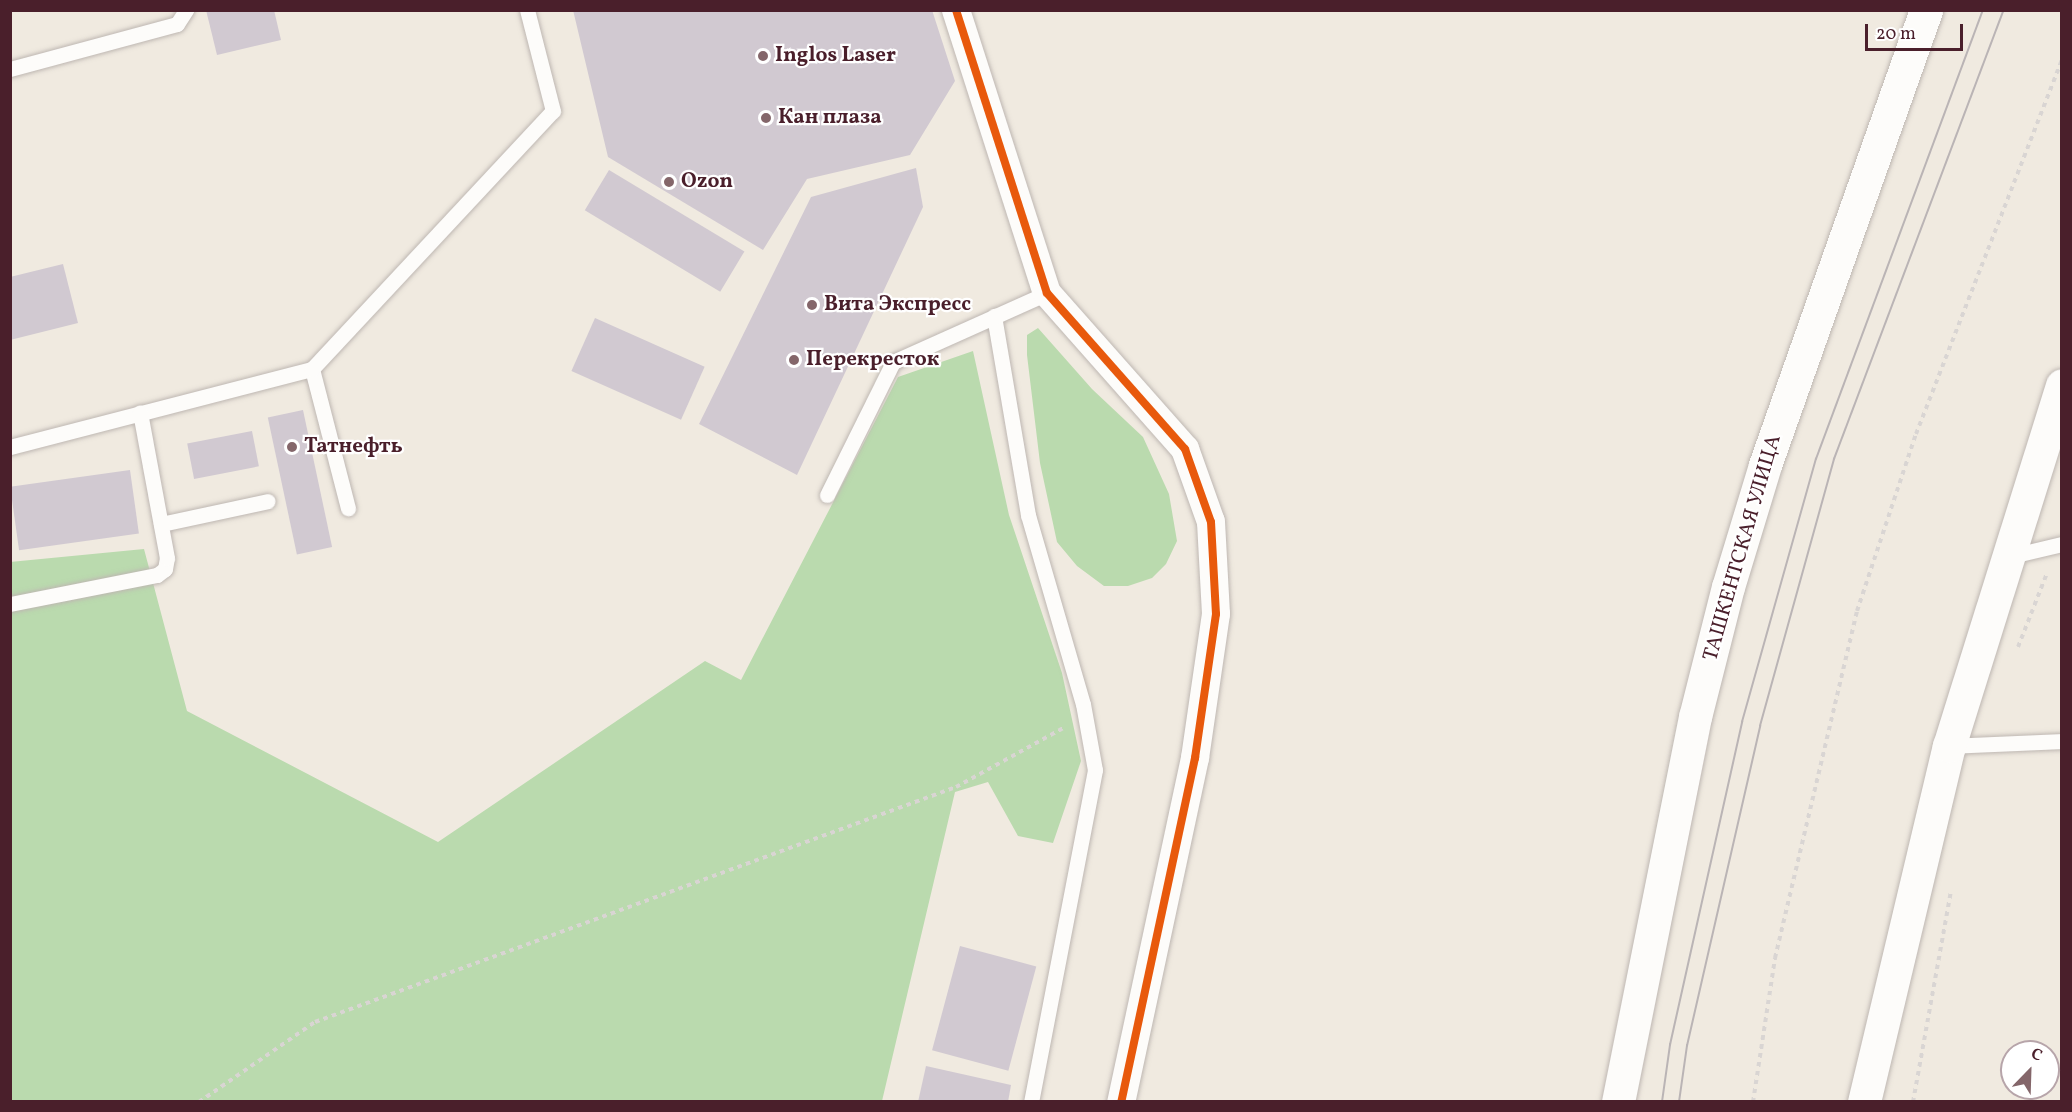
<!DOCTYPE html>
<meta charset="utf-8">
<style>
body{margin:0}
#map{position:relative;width:2072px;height:1112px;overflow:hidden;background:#f0eae0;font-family:Vollkorn,serif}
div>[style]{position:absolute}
.green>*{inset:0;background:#badaae}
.building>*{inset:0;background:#d1c9d1;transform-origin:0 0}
.path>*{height:4px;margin-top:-2px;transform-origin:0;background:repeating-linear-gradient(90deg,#d9d5d3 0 4.5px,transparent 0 9px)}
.roads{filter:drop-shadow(0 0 2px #beb7b2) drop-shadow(0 0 2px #beb7b2)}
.service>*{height:15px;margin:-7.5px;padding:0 7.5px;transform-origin:7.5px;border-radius:7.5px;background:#fdfcfa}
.minor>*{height:28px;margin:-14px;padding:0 14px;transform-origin:14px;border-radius:14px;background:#fdfcfa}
.secondary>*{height:33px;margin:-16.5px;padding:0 16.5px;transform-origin:16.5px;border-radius:16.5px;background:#fdfcfa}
.tram>*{height:1.5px;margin:-0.75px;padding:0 0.75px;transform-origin:0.75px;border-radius:0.75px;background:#bab4b5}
.cycleway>*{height:8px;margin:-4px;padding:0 4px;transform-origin:4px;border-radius:4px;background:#e8590c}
.dots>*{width:16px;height:16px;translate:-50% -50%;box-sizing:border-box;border:3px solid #fff;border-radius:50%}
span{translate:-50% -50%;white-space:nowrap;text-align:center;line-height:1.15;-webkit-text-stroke:4.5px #fff;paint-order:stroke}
.poi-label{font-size:21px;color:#4a1f2b;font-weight:700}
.left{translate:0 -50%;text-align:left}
.street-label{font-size:21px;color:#4a1f2b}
.frame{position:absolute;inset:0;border:12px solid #4a1f2b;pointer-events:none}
.north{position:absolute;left:2000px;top:1040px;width:60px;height:60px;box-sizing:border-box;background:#fff;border:2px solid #b7a5aa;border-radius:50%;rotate:23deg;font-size:16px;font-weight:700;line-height:24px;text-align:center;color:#4a1f2b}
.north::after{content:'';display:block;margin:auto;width:21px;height:27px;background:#84666a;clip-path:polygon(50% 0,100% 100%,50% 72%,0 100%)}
.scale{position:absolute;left:1865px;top:24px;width:98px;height:27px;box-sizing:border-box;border:3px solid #4a1f2b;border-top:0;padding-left:8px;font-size:18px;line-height:21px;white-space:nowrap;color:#4a1f2b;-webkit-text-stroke:4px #fff;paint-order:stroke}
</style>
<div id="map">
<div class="green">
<i style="clip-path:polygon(1038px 328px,1092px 389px,1143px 437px,1169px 494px,1177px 541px,1166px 564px,1152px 578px,1128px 586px,1104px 586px,1077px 566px,1057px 542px,1040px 463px,1027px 355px,1027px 335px)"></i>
<i style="clip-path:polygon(973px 351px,1009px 515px,1062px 673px,1081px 761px,1053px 843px,1018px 836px,988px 782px,955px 792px,882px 1101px,11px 1101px,10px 562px,144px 549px,187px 711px,438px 842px,705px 661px,741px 680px,898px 377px)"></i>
</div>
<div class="building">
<i style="clip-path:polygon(206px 10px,274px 10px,281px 40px,217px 55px)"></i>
<i style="clip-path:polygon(573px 10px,932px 10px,955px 81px,910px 155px,807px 179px,763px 250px,608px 157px)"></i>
<i style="clip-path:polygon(916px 168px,923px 207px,797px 475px,699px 424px,811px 197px)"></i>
<i style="left:609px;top:170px;width:158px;height:47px;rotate:31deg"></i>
<i style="clip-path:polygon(63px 264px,78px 323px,10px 340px,10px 277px)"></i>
<i style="left:595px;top:318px;width:120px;height:58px;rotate:24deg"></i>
<i style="left:303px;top:410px;width:140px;height:36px;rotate:78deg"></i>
<i style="left:252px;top:431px;width:36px;height:66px;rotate:79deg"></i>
<i style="left:130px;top:470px;width:64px;height:121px;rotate:82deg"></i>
<i style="left:960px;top:946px;width:79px;height:108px;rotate:15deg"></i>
<i style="clip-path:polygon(926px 1066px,1011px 1085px,1008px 1102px,918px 1102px)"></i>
</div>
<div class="path">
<i style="left:2018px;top:647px;width:79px;rotate:-68.6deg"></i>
<i style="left:199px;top:1102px;width:141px;rotate:-34.6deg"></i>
<i style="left:315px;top:1022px;width:683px;rotate:-20.13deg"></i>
<i style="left:956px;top:787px;width:124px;rotate:-28.8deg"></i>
<i style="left:1753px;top:1102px;width:146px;rotate:-81.3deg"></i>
<i style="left:1775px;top:958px;width:357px;rotate:-76.7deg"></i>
<i style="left:1857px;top:611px;width:187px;rotate:-71.6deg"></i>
<i style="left:1916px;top:434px;width:402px;rotate:-68.7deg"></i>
<i style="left:1913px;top:1102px;width:215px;rotate:-79.8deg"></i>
</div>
<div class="roads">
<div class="service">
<i style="left:10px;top:69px;width:173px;rotate:-15.1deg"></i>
<i style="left:177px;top:24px;width:17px;rotate:-57deg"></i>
<i style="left:994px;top:316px;width:202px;rotate:80.3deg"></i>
<i style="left:1028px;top:515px;width:197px;rotate:73.8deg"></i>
<i style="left:1083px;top:704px;width:67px;rotate:79.7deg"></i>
<i style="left:1095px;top:770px;width:338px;rotate:100.9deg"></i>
<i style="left:312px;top:369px;width:144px;rotate:75.5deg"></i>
<i style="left:10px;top:447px;width:312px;rotate:-14.5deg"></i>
<i style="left:312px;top:369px;width:353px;rotate:-47deg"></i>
<i style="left:553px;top:111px;width:104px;rotate:-104.4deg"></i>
<i style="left:827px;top:495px;width:148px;rotate:-63.6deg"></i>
<i style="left:893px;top:362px;width:169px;rotate:-24.1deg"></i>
<i style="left:161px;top:524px;width:109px;rotate:-12.1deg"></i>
<i style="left:2007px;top:557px;width:57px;rotate:-13.3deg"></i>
<i style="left:10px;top:604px;width:150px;rotate:-11.2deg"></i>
<i style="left:157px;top:575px;width:10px;rotate:-37deg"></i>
<i style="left:165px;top:569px;width:11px;rotate:-80deg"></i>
<i style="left:167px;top:558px;width:148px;rotate:-100.5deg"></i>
<i style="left:1949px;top:746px;width:113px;rotate:-2.5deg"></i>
</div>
<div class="minor">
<i style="left:956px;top:10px;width:297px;rotate:72.2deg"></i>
<i style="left:1047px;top:293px;width:208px;rotate:48.5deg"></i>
<i style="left:1185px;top:449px;width:77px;rotate:70.4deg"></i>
<i style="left:1211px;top:522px;width:92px;rotate:86.9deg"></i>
<i style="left:1216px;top:614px;width:146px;rotate:98.3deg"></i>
<i style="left:1195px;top:758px;width:352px;rotate:102.1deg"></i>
</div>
<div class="secondary">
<i style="left:1618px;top:1102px;width:393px;rotate:-78.7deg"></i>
<i style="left:1695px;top:717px;width:134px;rotate:-75.8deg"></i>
<i style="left:1728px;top:587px;width:127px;rotate:-73.1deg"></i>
<i style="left:1765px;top:465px;width:483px;rotate:-70.5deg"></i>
<i style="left:1864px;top:1102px;width:366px;rotate:-76.6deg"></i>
<i style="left:1949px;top:746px;width:378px;rotate:-72.6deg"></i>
</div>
</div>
<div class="tram">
<i style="left:1662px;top:1102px;width:58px;rotate:-82deg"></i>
<i style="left:1670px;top:1045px;width:331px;rotate:-77.4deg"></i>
<i style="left:1742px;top:722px;width:273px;rotate:-74.3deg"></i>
<i style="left:1816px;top:459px;width:479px;rotate:-69.6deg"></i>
<i style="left:1679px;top:1102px;width:57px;rotate:-81.9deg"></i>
<i style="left:1687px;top:1046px;width:328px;rotate:-77.1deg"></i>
<i style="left:1760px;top:726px;width:277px;rotate:-74.5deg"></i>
<i style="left:1834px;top:459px;width:480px;rotate:-69.3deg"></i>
</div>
<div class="cycleway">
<i style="left:956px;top:10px;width:297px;rotate:72.2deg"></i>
<i style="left:1047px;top:293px;width:208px;rotate:48.5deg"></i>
<i style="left:1185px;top:449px;width:77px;rotate:70.4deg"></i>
<i style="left:1211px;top:522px;width:92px;rotate:86.9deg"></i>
<i style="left:1216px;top:614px;width:146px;rotate:98.3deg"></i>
<i style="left:1195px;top:758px;width:352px;rotate:102.1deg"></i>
</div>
<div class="dots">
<i style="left:763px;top:56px;background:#84666a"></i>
<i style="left:766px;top:118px;background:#84666a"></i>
<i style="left:669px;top:182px;background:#84666a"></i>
<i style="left:812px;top:305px;background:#84666a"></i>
<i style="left:794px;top:360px;background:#84666a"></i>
<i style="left:292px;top:447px;background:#84666a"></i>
</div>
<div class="poi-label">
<span class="left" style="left:775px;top:56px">Inglos Laser</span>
<span class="left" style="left:778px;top:118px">Кан плаза</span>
<span class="left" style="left:681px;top:182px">Ozon</span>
<span class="left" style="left:824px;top:305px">Вита Экспресс</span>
<span class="left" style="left:806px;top:360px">Перекресток</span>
<span class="left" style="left:304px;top:447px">Татнефть</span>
</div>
<div class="street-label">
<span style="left:1743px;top:548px;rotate:-74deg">ТАШКЕНТСКАЯ УЛИЦА</span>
</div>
<div class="frame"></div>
<div class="north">С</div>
<div class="scale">20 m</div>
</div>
